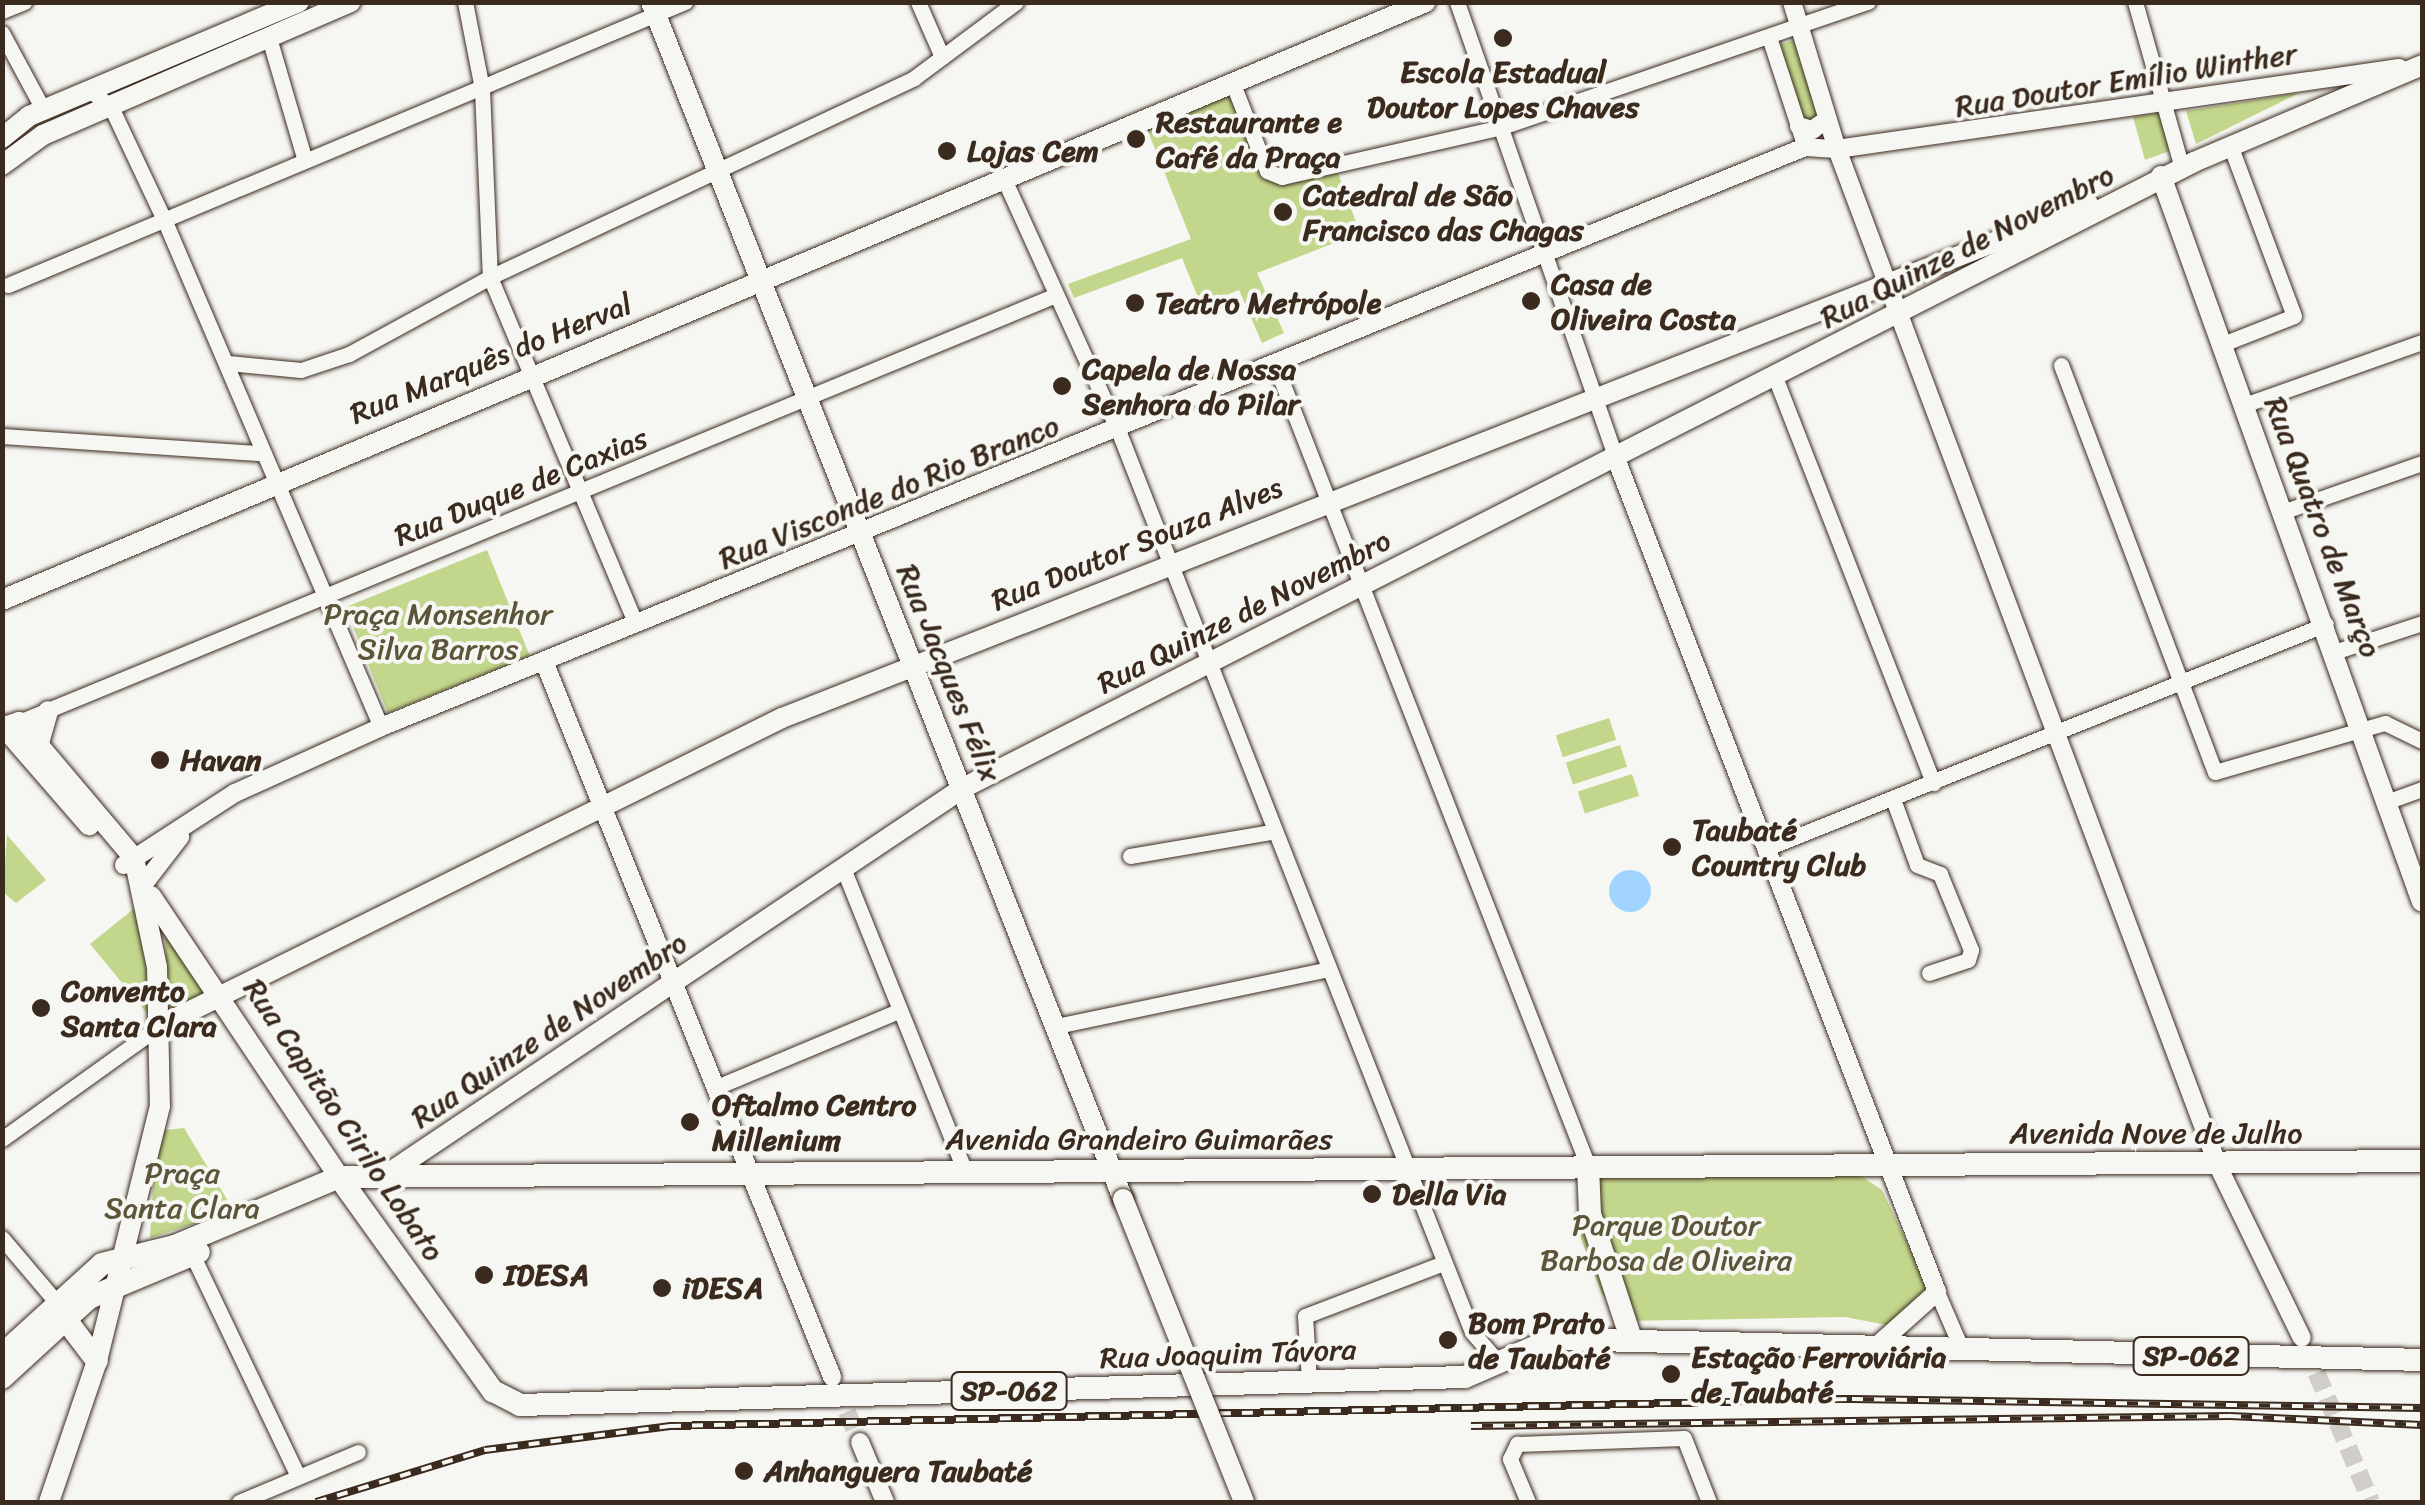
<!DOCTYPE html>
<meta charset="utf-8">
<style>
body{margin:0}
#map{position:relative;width:2425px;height:1505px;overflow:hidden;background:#f6f6f2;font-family:Sriracha,sans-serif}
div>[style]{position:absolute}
.green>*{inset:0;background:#c3d78c;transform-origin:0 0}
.water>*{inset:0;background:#a1d5ff}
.round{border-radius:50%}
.tertiary-tunnel>*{height:18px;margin-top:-9px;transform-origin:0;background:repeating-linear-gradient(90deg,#d1cdc8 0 18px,transparent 0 27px)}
.roads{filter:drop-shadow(0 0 2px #3b2a1e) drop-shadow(0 0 2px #3b2a1e)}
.minor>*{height:15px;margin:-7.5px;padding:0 7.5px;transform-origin:7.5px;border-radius:7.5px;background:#f6f6f2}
.tertiary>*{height:18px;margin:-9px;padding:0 9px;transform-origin:9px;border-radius:9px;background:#f6f6f2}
.secondary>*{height:20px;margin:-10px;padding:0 10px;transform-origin:10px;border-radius:10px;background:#f6f6f2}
.primary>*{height:22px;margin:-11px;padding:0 11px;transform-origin:11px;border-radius:11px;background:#f6f6f2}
.rail>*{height:8px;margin-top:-4px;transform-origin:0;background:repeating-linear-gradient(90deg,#f6f6f2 0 11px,#3b2a1e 0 22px);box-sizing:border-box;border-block:2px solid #3b2a1e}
.bridges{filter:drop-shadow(0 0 2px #3b2a1e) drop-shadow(0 0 2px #3b2a1e)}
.secondary-bridge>*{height:20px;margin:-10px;padding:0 10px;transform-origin:10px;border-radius:10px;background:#f6f6f2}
.dots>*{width:28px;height:28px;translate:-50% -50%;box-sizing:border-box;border:5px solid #f6f6f2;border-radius:50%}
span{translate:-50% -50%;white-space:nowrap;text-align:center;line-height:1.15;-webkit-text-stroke:8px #f6f6f2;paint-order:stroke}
.shield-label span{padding:2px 8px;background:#f6f6f2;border:2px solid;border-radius:8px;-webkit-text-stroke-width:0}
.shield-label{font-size:28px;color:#3b2a1e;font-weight:700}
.poi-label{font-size:30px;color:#3b2a1e;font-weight:700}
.left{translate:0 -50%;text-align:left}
.street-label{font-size:30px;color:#3b2a1e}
.park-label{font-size:30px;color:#5d553a}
.frame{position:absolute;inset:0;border:5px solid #3b2a1e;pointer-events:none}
</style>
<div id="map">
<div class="green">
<i style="left:1798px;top:39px;width:82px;height:19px;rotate:72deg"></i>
<i style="clip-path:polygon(2299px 93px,2196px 144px,2186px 111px)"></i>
<i style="clip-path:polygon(1233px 94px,1278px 184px,1338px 173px,1360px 233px,1257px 273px,1284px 333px,1262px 343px,1239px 290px,1201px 305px,1182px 258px,1074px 298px,1068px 284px,1191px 239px,1147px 129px)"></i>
<i style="clip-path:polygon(2167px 111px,2175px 149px,2145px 160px,2133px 117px)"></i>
<i style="left:487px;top:550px;width:114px;height:153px;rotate:68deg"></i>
<i style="left:1609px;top:718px;width:23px;height:56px;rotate:72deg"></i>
<i style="left:1620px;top:745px;width:23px;height:57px;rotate:72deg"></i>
<i style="left:1632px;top:774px;width:23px;height:57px;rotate:72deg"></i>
<i style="clip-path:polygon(7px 835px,46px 880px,16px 903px,3px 892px)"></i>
<i style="clip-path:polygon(141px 903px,151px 1018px,90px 944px)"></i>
<i style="clip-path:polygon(165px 936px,209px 990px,168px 1016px)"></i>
<i style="clip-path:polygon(184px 1128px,234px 1211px,150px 1238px,156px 1131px)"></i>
<i style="clip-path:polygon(1597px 1173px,1861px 1176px,1882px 1190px,1927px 1285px,1913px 1315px,1892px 1326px,1845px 1317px,1627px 1321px,1602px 1294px,1577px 1228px)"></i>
</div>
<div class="water">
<i class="round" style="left:1609px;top:870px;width:42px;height:42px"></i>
</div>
<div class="tertiary-tunnel">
<i style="left:2306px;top:1348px;width:167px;rotate:67.1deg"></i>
<i style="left:836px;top:1387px;width:60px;rotate:66.4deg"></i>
</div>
<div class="roads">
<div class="minor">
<i style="left:465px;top:2px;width:89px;rotate:78.9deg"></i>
<i style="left:482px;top:89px;width:188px;rotate:87.6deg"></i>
<i style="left:490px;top:277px;width:376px;rotate:67.2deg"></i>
<i style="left:918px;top:2px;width:60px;rotate:66.4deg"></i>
<i style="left:1457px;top:2px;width:481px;rotate:70.8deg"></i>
<i style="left:2135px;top:2px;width:173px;rotate:74.2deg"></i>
<i style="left:2px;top:11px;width:24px;rotate:-22deg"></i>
<i style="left:2px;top:33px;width:89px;rotate:61.7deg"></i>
<i style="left:1769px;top:37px;width:116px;rotate:71.9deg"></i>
<i style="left:270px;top:41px;width:121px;rotate:73.7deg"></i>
<i style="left:1233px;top:84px;width:93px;rotate:68.7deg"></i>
<i style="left:1267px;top:171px;width:16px;rotate:22deg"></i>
<i style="left:1282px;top:177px;width:226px;rotate:-12.8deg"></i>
<i style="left:1502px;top:127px;width:387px;rotate:-18.9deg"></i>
<i style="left:92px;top:92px;width:24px;rotate:38deg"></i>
<i style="left:111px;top:107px;width:129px;rotate:64.8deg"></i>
<i style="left:166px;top:224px;width:547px;rotate:66.86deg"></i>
<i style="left:1004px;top:179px;width:276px;rotate:65.6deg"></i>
<i style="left:1118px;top:430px;width:969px;rotate:68.57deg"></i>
<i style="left:1472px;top:1332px;width:37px;rotate:49deg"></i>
<i style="left:8px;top:285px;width:734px;rotate:-22.69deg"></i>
<i style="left:2220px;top:345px;width:79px;rotate:-21.4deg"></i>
<i style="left:2294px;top:316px;width:183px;rotate:-110.5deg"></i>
<i style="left:228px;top:363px;width:73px;rotate:5.5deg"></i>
<i style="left:301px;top:370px;width:51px;rotate:-18.4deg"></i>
<i style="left:349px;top:354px;width:161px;rotate:-28.6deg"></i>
<i style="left:490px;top:277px;width:468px;rotate:-25.1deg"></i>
<i style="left:914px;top:78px;width:127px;rotate:-36.7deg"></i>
<i style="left:1275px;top:364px;width:861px;rotate:68.68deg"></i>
<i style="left:2061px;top:365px;width:435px;rotate:69.3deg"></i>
<i style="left:2215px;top:772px;width:177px;rotate:-16.1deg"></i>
<i style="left:2385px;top:723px;width:41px;rotate:25.9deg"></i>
<i style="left:1775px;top:377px;width:436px;rotate:68.7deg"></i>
<i style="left:2244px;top:405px;width:189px;rotate:-19.5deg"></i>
<i style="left:2px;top:436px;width:259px;rotate:3.8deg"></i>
<i style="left:2282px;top:512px;width:148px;rotate:-19.3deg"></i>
<i style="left:2337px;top:651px;width:89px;rotate:-18.2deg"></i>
<i style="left:19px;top:722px;width:1121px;rotate:-22.38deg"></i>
<i style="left:1893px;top:799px;width:70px;rotate:70deg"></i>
<i style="left:1917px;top:865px;width:25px;rotate:21deg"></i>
<i style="left:1940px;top:874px;width:82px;rotate:67.8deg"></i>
<i style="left:1971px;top:950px;width:10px;rotate:107deg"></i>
<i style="left:1968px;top:960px;width:41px;rotate:161.6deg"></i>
<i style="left:2389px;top:801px;width:35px;rotate:-20deg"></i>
<i style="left:1767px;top:848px;width:602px;rotate:-21.84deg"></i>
<i style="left:1130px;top:856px;width:142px;rotate:-9.7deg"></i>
<i style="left:843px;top:868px;width:327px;rotate:68.1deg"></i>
<i style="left:1056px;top:1026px;width:275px;rotate:-11.8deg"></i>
<i style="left:719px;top:1086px;width:192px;rotate:-22.7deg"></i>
<i style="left:2px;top:1139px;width:194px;rotate:-35.6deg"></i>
<i style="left:2px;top:1238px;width:87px;rotate:49.7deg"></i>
<i style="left:192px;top:1254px;width:244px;rotate:64.5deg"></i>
<i style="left:1937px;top:1292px;width:56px;rotate:66.7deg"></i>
<i style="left:1309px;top:1381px;width:65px;rotate:-93.5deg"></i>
<i style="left:1305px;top:1316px;width:149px;rotate:-20.9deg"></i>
<i style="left:239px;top:1502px;width:129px;rotate:-22.8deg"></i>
<i style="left:1528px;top:1502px;width:47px;rotate:-112.7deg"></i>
<i style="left:1510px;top:1459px;width:17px;rotate:-65deg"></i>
<i style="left:1517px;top:1444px;width:167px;rotate:-2.1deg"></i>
<i style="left:1684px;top:1438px;width:69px;rotate:68.7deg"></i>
</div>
<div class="tertiary">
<i style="left:1792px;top:2px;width:154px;rotate:73deg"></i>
<i style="left:1837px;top:149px;width:1086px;rotate:69.46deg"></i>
<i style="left:2218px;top:1166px;width:191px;rotate:64deg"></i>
<i style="left:1799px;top:126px;width:14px;rotate:17deg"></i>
<i style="left:1812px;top:130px;width:19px;rotate:-35deg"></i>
<i style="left:1837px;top:149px;width:568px;rotate:-8.2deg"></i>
<i style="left:1615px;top:456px;width:896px;rotate:68.93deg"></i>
<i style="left:1937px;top:1292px;width:75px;rotate:138.2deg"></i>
<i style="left:545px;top:664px;width:769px;rotate:68.07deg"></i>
<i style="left:124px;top:865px;width:132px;rotate:-33deg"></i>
<i style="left:235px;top:793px;width:160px;rotate:-24.3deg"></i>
<i style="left:381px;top:727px;width:1538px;rotate:-22.16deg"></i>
<i style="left:1805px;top:147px;width:32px;rotate:4deg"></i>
<i style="left:143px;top:885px;width:61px;rotate:-52.4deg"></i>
<i style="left:860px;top:1442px;width:65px;rotate:67.4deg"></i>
</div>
<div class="secondary">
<i style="left:651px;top:2px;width:1287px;rotate:68.48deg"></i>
<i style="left:2px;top:138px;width:35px;rotate:-39deg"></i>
<i style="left:29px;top:116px;width:293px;rotate:-22.9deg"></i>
<i style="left:2px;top:165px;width:51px;rotate:-36.2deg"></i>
<i style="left:43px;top:135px;width:335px;rotate:-23.4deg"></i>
<i style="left:2161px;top:176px;width:771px;rotate:70.23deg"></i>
<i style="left:2px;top:600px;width:1544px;rotate:-22.78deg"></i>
<i style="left:2px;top:725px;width:133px;rotate:49deg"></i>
<i style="left:4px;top:727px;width:16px;rotate:-18deg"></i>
<i style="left:19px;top:722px;width:178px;rotate:49.8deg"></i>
<i style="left:134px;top:858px;width:111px;rotate:78.1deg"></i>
<i style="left:157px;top:967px;width:139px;rotate:88.8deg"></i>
<i style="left:160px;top:1106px;width:263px;rotate:103.9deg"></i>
<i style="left:97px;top:1361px;width:149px;rotate:108.8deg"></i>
<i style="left:39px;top:743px;width:33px;rotate:-74deg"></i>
<i style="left:151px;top:896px;width:338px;rotate:56.2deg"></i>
<i style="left:160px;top:1026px;width:694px;rotate:-26.34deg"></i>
<i style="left:782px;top:718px;width:1404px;rotate:-21.43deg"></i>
<i style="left:389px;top:1173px;width:691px;rotate:-33.85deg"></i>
<i style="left:963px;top:788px;width:1381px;rotate:-26.95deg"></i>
<i style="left:2194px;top:162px;width:248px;rotate:-23deg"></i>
</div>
<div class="primary">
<i style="left:1588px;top:1166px;width:48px;rotate:87.6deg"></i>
<i style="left:1590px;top:1214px;width:132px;rotate:71.8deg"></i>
<i style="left:339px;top:1177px;width:264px;rotate:54.3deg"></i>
<i style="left:493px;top:1391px;width:30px;rotate:27deg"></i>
<i style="left:520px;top:1405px;width:945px;rotate:-1.7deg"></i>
<i style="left:1465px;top:1377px;width:96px;rotate:-23.4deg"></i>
<i style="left:1553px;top:1339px;width:869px;rotate:1.38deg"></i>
<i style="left:60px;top:1312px;width:61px;rotate:52.9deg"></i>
<i style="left:2px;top:1355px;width:135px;rotate:-42.3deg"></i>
<i style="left:102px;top:1264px;width:75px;rotate:-13.9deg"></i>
<i style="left:175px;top:1246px;width:178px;rotate:-22.8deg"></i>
<i style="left:339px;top:1177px;width:2083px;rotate:-0.44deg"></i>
<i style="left:2px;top:1378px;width:118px;rotate:-42.6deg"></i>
<i style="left:89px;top:1298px;width:119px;rotate:-22.7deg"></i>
</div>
</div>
<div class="rail">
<i style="left:1471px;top:1426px;width:759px;rotate:-0.75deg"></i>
<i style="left:2230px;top:1416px;width:192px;rotate:2.7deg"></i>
<i style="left:316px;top:1502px;width:177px;rotate:-17.1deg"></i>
<i style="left:485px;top:1450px;width:187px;rotate:-7.4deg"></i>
<i style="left:670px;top:1426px;width:1182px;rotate:-1.31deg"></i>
<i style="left:1852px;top:1399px;width:570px;rotate:0.9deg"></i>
</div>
<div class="bridges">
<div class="secondary-bridge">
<i style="left:1123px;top:1199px;width:326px;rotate:68.2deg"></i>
</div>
</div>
<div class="dots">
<i style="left:1503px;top:38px;background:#3b2a1e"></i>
<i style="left:1136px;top:139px;background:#3b2a1e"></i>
<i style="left:947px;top:151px;background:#3b2a1e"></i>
<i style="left:1283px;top:212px;background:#3b2a1e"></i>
<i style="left:1531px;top:301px;background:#3b2a1e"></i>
<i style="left:1135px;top:303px;background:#3b2a1e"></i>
<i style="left:1062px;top:386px;background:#3b2a1e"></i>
<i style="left:160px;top:760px;background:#3b2a1e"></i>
<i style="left:1672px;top:847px;background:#3b2a1e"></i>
<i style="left:41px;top:1008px;background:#3b2a1e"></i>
<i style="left:690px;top:1122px;background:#3b2a1e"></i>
<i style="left:1372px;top:1194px;background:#3b2a1e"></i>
<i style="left:484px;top:1275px;background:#3b2a1e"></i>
<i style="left:662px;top:1288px;background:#3b2a1e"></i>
<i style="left:1448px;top:1340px;background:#3b2a1e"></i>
<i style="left:1671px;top:1374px;background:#3b2a1e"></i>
<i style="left:744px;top:1471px;background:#3b2a1e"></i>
</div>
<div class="shield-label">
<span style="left:2191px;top:1356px">SP-062</span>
<span style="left:1009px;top:1391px">SP-062</span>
</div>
<div class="poi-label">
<span style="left:1503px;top:89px">Escola Estadual<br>Doutor Lopes Chaves</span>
<span class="left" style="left:1156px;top:139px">Restaurante e<br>Café da Praça</span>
<span class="left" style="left:967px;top:151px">Lojas Cem</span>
<span class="left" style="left:1303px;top:212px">Catedral de São<br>Francisco das Chagas</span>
<span class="left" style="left:1551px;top:301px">Casa de<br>Oliveira Costa</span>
<span class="left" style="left:1155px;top:303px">Teatro Metrópole</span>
<span class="left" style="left:1082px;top:386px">Capela de Nossa<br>Senhora do Pilar</span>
<span class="left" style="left:180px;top:760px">Havan</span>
<span class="left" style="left:1692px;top:847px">Taubaté<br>Country Club</span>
<span class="left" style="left:61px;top:1008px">Convento<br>Santa Clara</span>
<span class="left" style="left:712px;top:1122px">Oftalmo Centro<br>Millenium</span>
<span class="left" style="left:1392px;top:1194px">Della Via</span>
<span class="left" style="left:504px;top:1275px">IDESA</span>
<span class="left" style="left:682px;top:1288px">iDESA</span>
<span class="left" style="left:1468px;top:1340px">Bom Prato<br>de Taubaté</span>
<span class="left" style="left:1691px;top:1374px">Estação Ferroviária<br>de Taubaté</span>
<span class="left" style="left:764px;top:1471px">Anhanguera Taubaté</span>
</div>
<div class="street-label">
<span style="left:2126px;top:80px;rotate:-9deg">Rua Doutor Emílio Winther</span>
<span style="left:1967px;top:246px;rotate:-27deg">Rua Quinze de Novembro</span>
<span style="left:491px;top:359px;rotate:-22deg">Rua Marquês do Herval</span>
<span style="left:521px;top:487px;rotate:-22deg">Rua Duque de Caxias</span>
<span style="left:889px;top:492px;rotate:-22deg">Rua Visconde do Rio Branco</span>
<span style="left:2323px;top:527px;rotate:69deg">Rua Quatro de Março</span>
<span style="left:1137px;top:544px;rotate:-22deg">Rua Doutor Souza Alves</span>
<span style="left:1244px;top:612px;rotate:-27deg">Rua Quinze de Novembro</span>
<span style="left:949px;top:673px;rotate:68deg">Rua Jacques Félix</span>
<span style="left:549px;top:1030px;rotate:-34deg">Rua Quinze de Novembro</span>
<span style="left:344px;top:1120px;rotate:56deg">Rua Capitão Cirilo Lobato</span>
<span style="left:2156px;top:1133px">Avenida Nove de Julho</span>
<span style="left:1139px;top:1139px">Avenida Grandeiro Guimarães</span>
<span style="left:1228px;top:1354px;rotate:-2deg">Rua Joaquim Távora</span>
</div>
<div class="park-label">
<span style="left:438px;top:631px">Praça Monsenhor<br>Silva Barros</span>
<span style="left:182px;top:1190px">Praça<br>Santa Clara</span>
<span style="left:1666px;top:1242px">Parque Doutor<br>Barbosa de Oliveira</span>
</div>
<div class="frame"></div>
</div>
